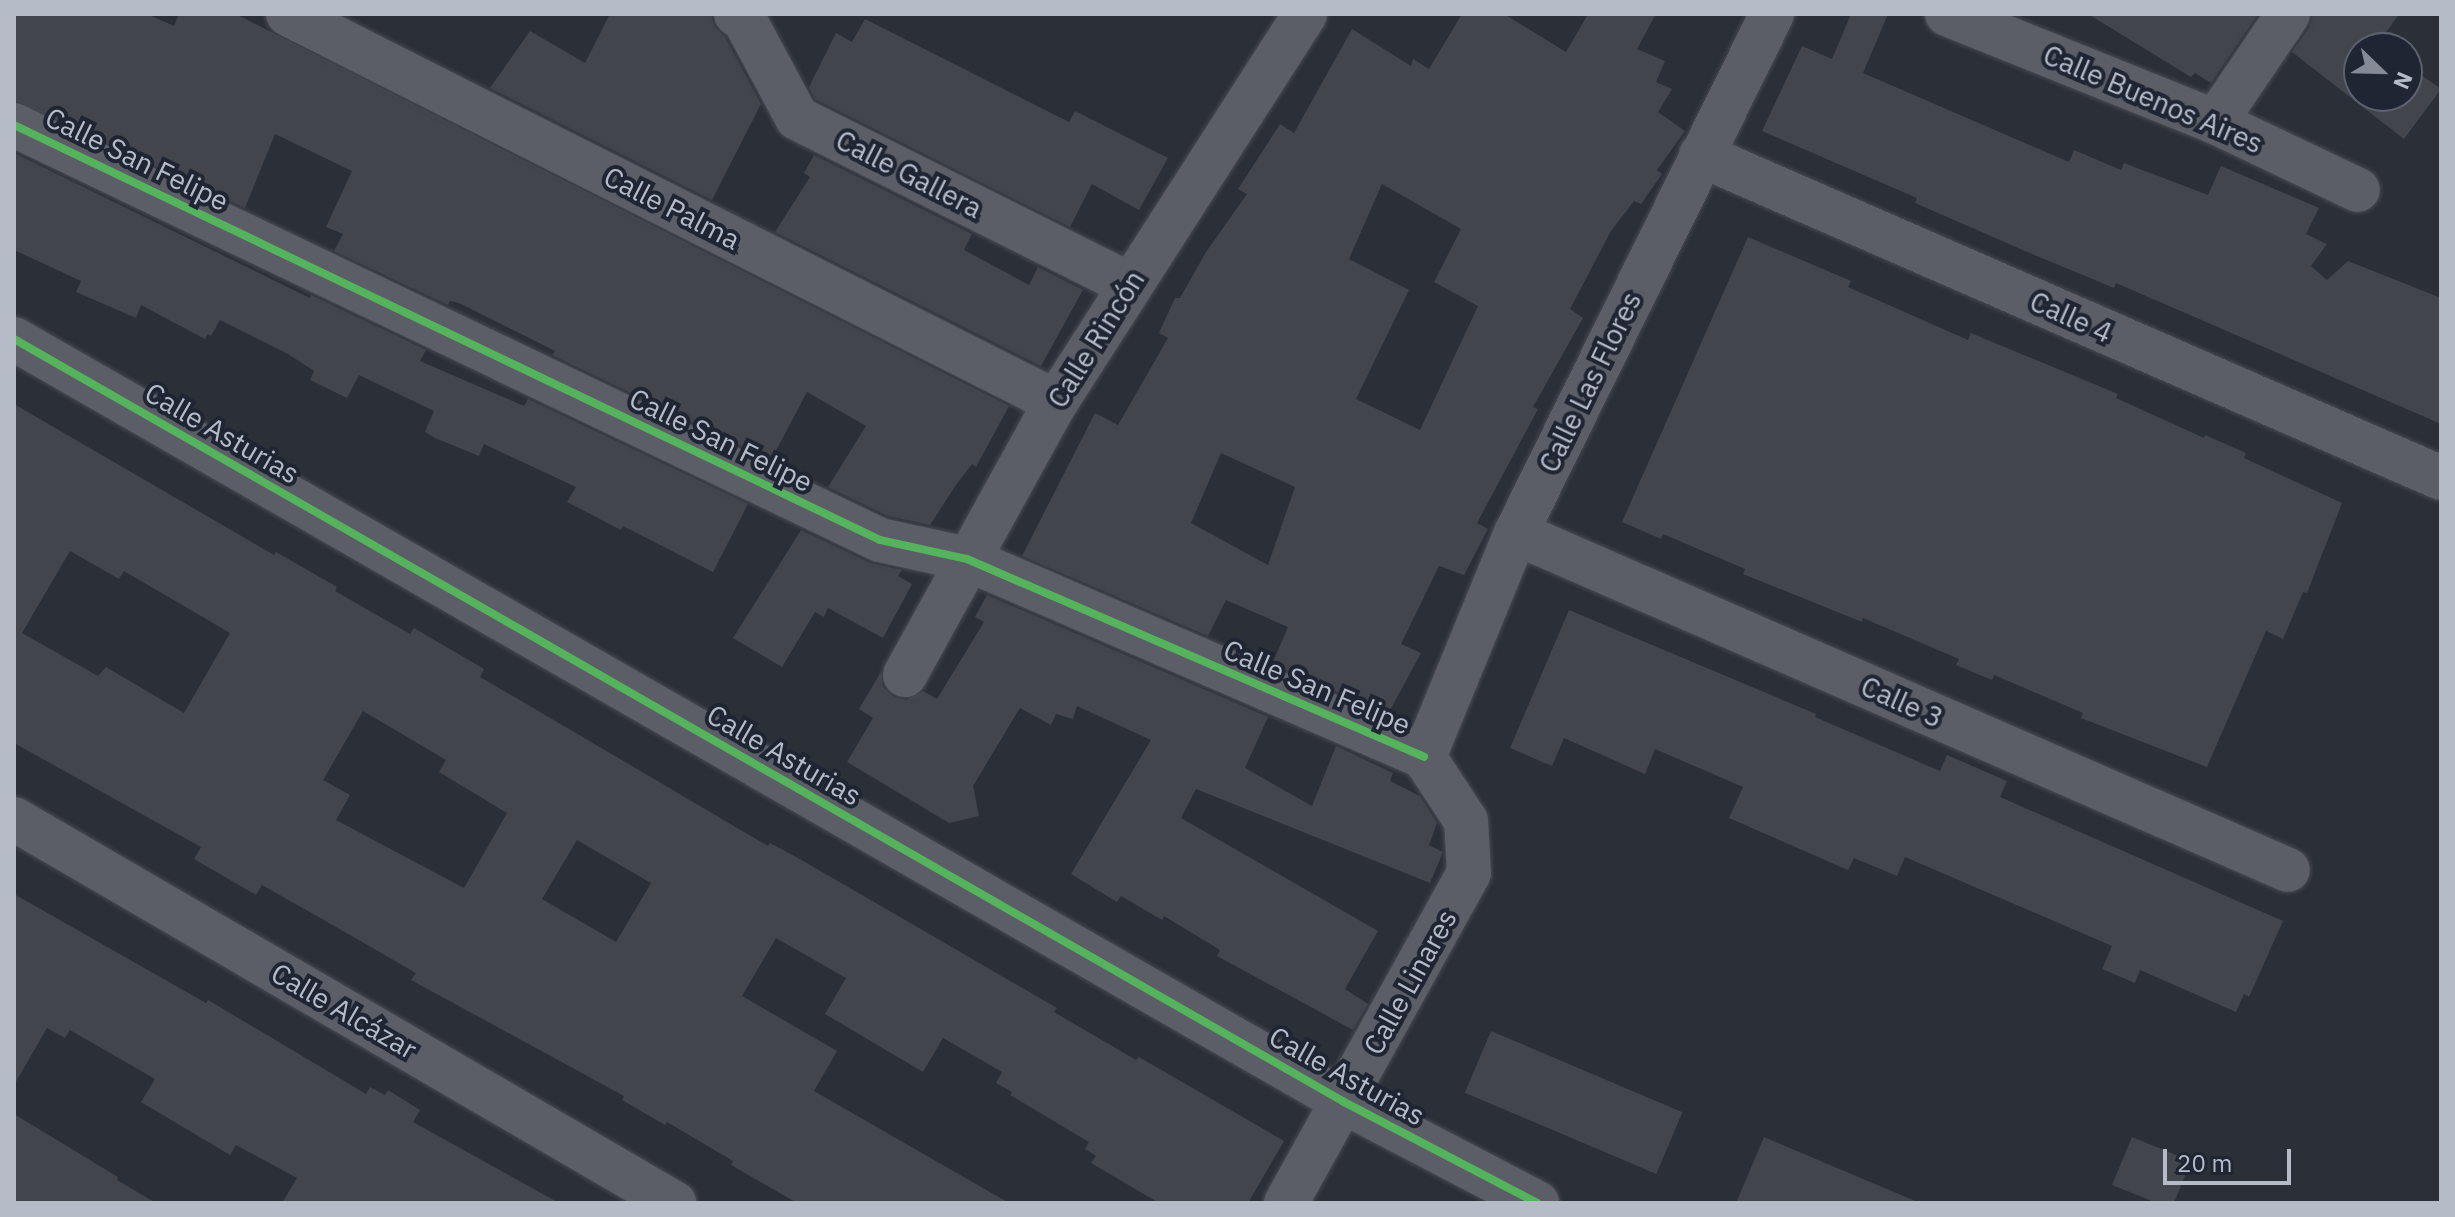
<!DOCTYPE html>
<meta charset="utf-8">
<style>
body{margin:0}
#map{position:relative;width:2455px;height:1217px;overflow:hidden;background:#2b2f38;font-family:"IBM Plex Sans",sans-serif}
div>[style]{position:absolute}
.building>*{inset:0;background:#42454c;transform-origin:0 0}
.roads{filter:drop-shadow(0 0 2px #474a51) drop-shadow(0 0 2px #474a51)}
.street>*{height:44px;margin:-22px;padding:0 22px;transform-origin:22px;border-radius:22px;background:#5b5e66}
.cycleway>*{height:8px;margin:-4px;padding:0 4px;transform-origin:4px;border-radius:4px;background:#56b35d}
span{translate:-50% -50%;white-space:nowrap;text-align:center;line-height:1.15;-webkit-text-stroke:8px #1f2532;paint-order:stroke}
.street-label{font-size:28px;color:#b6bbc8}
.frame{position:absolute;inset:0;border:16px solid #b6bbc8;pointer-events:none}
.north{position:absolute;left:2343px;top:32px;width:80px;height:80px;box-sizing:border-box;background:#1f2532;border:2px solid #5b616e;border-radius:50%;rotate:113deg;font-size:22px;font-weight:700;line-height:32px;text-align:center;color:#b6bbc8}
.north::after{content:'';display:block;margin:auto;width:28px;height:36px;background:#858a96;clip-path:polygon(50% 0,100% 100%,50% 72%,0 100%)}
.scale{position:absolute;left:2163px;top:1149px;width:128px;height:36px;box-sizing:border-box;border:4px solid #b6bbc8;border-top:0;padding-left:10px;font-size:24px;line-height:28px;white-space:nowrap;color:#b6bbc8;-webkit-text-stroke:6px #1f2532;paint-order:stroke}
</style>
<div id="map">
<div class="building">
<i style="clip-path:polygon(14px 14px,147px 14px,174px 26px,179px 14px,236px 14px,1009px 406px,976px 467px,972px 464px,956px 485px,930px 525px,888px 516px,828px 487px,866px 426px,807px 392px,771px 460px,552px 355px,555px 351px,459px 303px,450px 301px,448px 305px,334px 251px,343px 234px,326px 227px,352px 171px,275px 134px,245px 208px,14px 100px)"></i>
<i style="clip-path:polygon(610px 14px,711px 14px,714px 26px,725px 37px,761px 104px,712px 200px,490px 88px,530px 31px,585px 63px)"></i>
<i style="clip-path:polygon(evenodd,1462px 14px,1504px 14px,1566px 52px,1588px 14px,1656px 14px,1637px 49px,1665px 61px,1656px 82px,1672px 89px,1658px 112px,1685px 131px,1657px 170px,1662px 174px,1641px 204px,1634px 201px,1611px 231px,1570px 309px,1583px 318px,1533px 407px,1538px 409px,1477px 523px,1488px 529px,1464px 575px,1439px 566px,1401px 644px,1421px 653px,1388px 714px,1272px 664px,1288px 627px,1226px 600px,1208px 636px,1022px 556px,1095px 413px,1118px 425px,1168px 338px,1159px 333px,1175px 298px,1180px 298px,1206px 252px,1247px 194px,1238px 189px,1280px 124px,1294px 133px,1352px 29px,1411px 66px,1413px 59px,1429px 69px,1462px 14px,1382px 184px,1461px 229px,1434px 282px,1478px 306px,1420px 430px,1356px 399px,1409px 290px,1349px 259px,1382px 184px,1462px 14px,1221px 453px,1295px 487px,1268px 565px,1191px 523px,1221px 453px)"></i>
<i style="clip-path:polygon(1851px 14px,1888px 14px,1863px 73px,2069px 162px,2074px 150px,2121px 170px,2124px 163px,2208px 195px,2221px 166px,2319px 208px,2306px 234px,2327px 244px,2311px 266px,2327px 280px,2348px 261px,2441px 298px,2441px 424px,2116px 283px,2114px 288px,2025px 251px,1915px 203px,1917px 198px,1762px 131px,1802px 46px,1832px 59px)"></i>
<i style="clip-path:polygon(2088px 14px,2258px 14px,2211px 83px,2195px 73px,2191px 77px)"></i>
<i style="clip-path:polygon(2313px 14px,2399px 14px,2378px 44px,2384px 48px,2359px 48px,2359px 96px,2407px 96px,2407px 65px,2441px 89px,2404px 139px,2292px 52px,2309px 28px)"></i>
<i style="clip-path:polygon(865px 19px,1069px 122px,1075px 111px,1168px 158px,1139px 210px,1092px 184px,1070px 227px,815px 99px,809px 87px,836px 33px,852px 42px)"></i>
<i style="clip-path:polygon(14px 153px,310px 298px,311px 295px,426px 350px,420px 361px,524px 406px,528px 399px,748px 504px,713px 572px,623px 526px,621px 530px,567px 502px,576px 487px,484px 444px,479px 456px,435px 438px,425px 432px,434px 411px,359px 375px,347px 398px,310px 380px,314px 371px,288px 354px,220px 320px,211px 336px,208px 334px,205px 339px,141px 305px,136px 318px,76px 292px,81px 281px,14px 250px)"></i>
<i style="clip-path:polygon(814px 155px,972px 234px,964px 250px,1029px 285px,1038px 267px,1083px 290px,1041px 366px,775px 232px,810px 177px,804px 173px)"></i>
<i style="clip-path:polygon(1748px 237px,1851px 281px,1848px 287px,1968px 340px,1971px 333px,2118px 394px,2116px 398px,2204px 438px,2205px 435px,2246px 453px,2244px 458px,2342px 503px,2307px 593px,2303px 592px,2283px 639px,2266px 631px,2207px 767px,2081px 718px,2083px 713px,1994px 675px,1992px 680px,1956px 665px,1959px 659px,1863px 618px,1862px 622px,1743px 574px,1745px 569px,1663px 534px,1661px 539px,1622px 522px)"></i>
<i style="clip-path:polygon(evenodd,14px 404px,274px 555px,276px 552px,337px 587px,335px 591px,410px 634px,414px 628px,484px 669px,480px 677px,552px 719px,768px 846px,770px 843px,798px 858px,938px 939px,1057px 1008px,1054px 1012px,1136px 1060px,1139px 1057px,1284px 1141px,1248px 1203px,1159px 1203px,1091px 1163px,1096px 1156px,1085px 1149px,1089px 1142px,1010px 1095px,1012px 1092px,996px 1083px,1002px 1072px,943px 1038px,923px 1072px,825px 1014px,846px 978px,776px 938px,742px 996px,837px 1051px,814px 1091px,1009px 1203px,797px 1203px,731px 1165px,733px 1161px,667px 1122px,665px 1125px,622px 1100px,624px 1096px,411px 980px,416px 973px,336px 927px,262px 885px,256px 895px,194px 859px,201px 847px,14px 743px,14px 404px,70px 551px,119px 579px,124px 571px,230px 633px,184px 713px,106px 667px,98px 676px,22px 633px,70px 551px,14px 404px,363px 711px,446px 760px,439px 772px,507px 813px,464px 888px,336px 820px,350px 795px,323px 780px,363px 711px,14px 404px,577px 840px,651px 883px,616px 942px,542px 899px,577px 840px)"></i>
<i style="clip-path:polygon(801px 530px,870px 563px,902px 570px,898px 576px,912px 584px,883px 638px,828px 608px,824px 617px,815px 612px,782px 667px,733px 638px)"></i>
<i style="clip-path:polygon(987px 595px,1268px 717px,1245px 768px,1312px 806px,1336px 746px,1393px 773px,1390px 781px,1420px 796px,1437px 823px,1429px 845px,1443px 852px,1430px 883px,1196px 789px,1181px 818px,1378px 931px,1345px 989px,1368px 1004px,1353px 1030px,1217px 956px,1220px 950px,1164px 916px,1162px 920px,1121px 896px,1117px 902px,1071px 874px,1151px 740px,1077px 706px,1073px 719px,1056px 714px,1051px 725px,1020px 708px,973px 786px,979px 816px,949px 823px,847px 762px,873px 718px,859px 709px,881px 672px,883px 687px,894px 697px,906px 700px,923px 691px,937px 699px,984px 622px,975px 617px)"></i>
<i style="clip-path:polygon(1569px 610px,1816px 714px,1815px 717px,1940px 771px,1947px 755px,2007px 781px,2000px 797px,2283px 921px,2249px 997px,2244px 994px,2236px 1012px,2140px 970px,2135px 983px,2102px 969px,2112px 946px,1905px 857px,1897px 876px,1854px 858px,1848px 870px,1729px 818px,1743px 787px,1655px 749px,1645px 774px,1564px 738px,1552px 766px,1510px 748px)"></i>
<i style="clip-path:polygon(14px 894px,206px 1003px,208px 1000px,366px 1094px,370px 1087px,385px 1095px,388px 1090px,420px 1110px,413px 1122px,559px 1203px,282px 1203px,297px 1178px,236px 1145px,230px 1155px,141px 1102px,155px 1079px,70px 1030px,65px 1038px,47px 1028px,14px 1085px)"></i>
<i style="left:1491px;top:1031px;width:208px;height:67px;rotate:23deg"></i>
<i style="clip-path:polygon(14px 1114px,118px 1177px,117px 1180px,156px 1203px,14px 1203px)"></i>
<i style="clip-path:polygon(1764px 1137px,1920px 1203px,1736px 1203px)"></i>
<i style="clip-path:polygon(2132px 1137px,2191px 1161px,2174px 1203px,2157px 1203px,2112px 1185px)"></i>
</div>
<div class="roads">
<div class="street">
<i style="left:288px;top:14px;width:860px;rotate:26.8deg"></i>
<i style="left:736px;top:14px;width:9px;rotate:32deg"></i>
<i style="left:744px;top:19px;width:112px;rotate:61.8deg"></i>
<i style="left:797px;top:118px;width:373px;rotate:26.6deg"></i>
<i style="left:1947px;top:14px;width:289px;rotate:21.9deg"></i>
<i style="left:2215px;top:122px;width:158px;rotate:25.4deg"></i>
<i style="left:2215px;top:122px;width:130px;rotate:-55.9deg"></i>
<i style="left:14px;top:125px;width:960px;rotate:25.6deg"></i>
<i style="left:880px;top:540px;width:89px;rotate:12.3deg"></i>
<i style="left:967px;top:559px;width:498px;rotate:23.4deg"></i>
<i style="left:1701px;top:155px;width:807px;rotate:23.58deg"></i>
<i style="left:14px;top:339px;width:1533px;rotate:29.84deg"></i>
<i style="left:1344px;top:1102px;width:218px;rotate:27.6deg"></i>
<i style="left:1516px;top:533px;width:842px;rotate:23.58deg"></i>
<i style="left:905px;top:675px;width:312px;rotate:-61.1deg"></i>
<i style="left:1056px;top:402px;width:461px;rotate:-57.3deg"></i>
<i style="left:1424px;top:757px;width:242px;rotate:-67.7deg"></i>
<i style="left:1516px;top:533px;width:579px;rotate:-63.74deg"></i>
<i style="left:14px;top:819px;width:764px;rotate:30.19deg"></i>
<i style="left:1286px;top:1203px;width:377px;rotate:-61deg"></i>
<i style="left:1469px;top:873px;width:52px;rotate:-93.3deg"></i>
<i style="left:1466px;top:821px;width:77px;rotate:-123.3deg"></i>
</div>
</div>
<div class="cycleway">
<i style="left:14px;top:125px;width:960px;rotate:25.6deg"></i>
<i style="left:880px;top:540px;width:89px;rotate:12.3deg"></i>
<i style="left:967px;top:559px;width:498px;rotate:23.4deg"></i>
<i style="left:14px;top:339px;width:1533px;rotate:29.84deg"></i>
<i style="left:1344px;top:1102px;width:218px;rotate:27.6deg"></i>
</div>
<div class="street-label">
<span style="left:2153px;top:99px;rotate:23deg">Calle Buenos Aires</span>
<span style="left:137px;top:159px;rotate:26deg">Calle San Felipe</span>
<span style="left:909px;top:174px;rotate:27deg">Calle Gallera</span>
<span style="left:672px;top:208px;rotate:27deg">Calle Palma</span>
<span style="left:2071px;top:317px;rotate:24deg">Calle 4</span>
<span style="left:1096px;top:339px;rotate:-58deg">Calle Rincón</span>
<span style="left:1590px;top:382px;rotate:-64deg">Calle Las Flores</span>
<span style="left:222px;top:433px;rotate:30deg">Calle Asturias</span>
<span style="left:721px;top:440px;rotate:26deg">Calle San Felipe</span>
<span style="left:1317px;top:687px;rotate:23deg">Calle San Felipe</span>
<span style="left:1902px;top:702px;rotate:24deg">Calle 3</span>
<span style="left:784px;top:755px;rotate:30deg">Calle Asturias</span>
<span style="left:1410px;top:982px;rotate:-61deg">Calle Linares</span>
<span style="left:344px;top:1011px;rotate:30deg">Calle Alcázar</span>
<span style="left:1347px;top:1076px;rotate:29deg">Calle Asturias</span>
</div>
<div class="frame"></div>
<div class="north">N</div>
<div class="scale">20 m</div>
</div>
